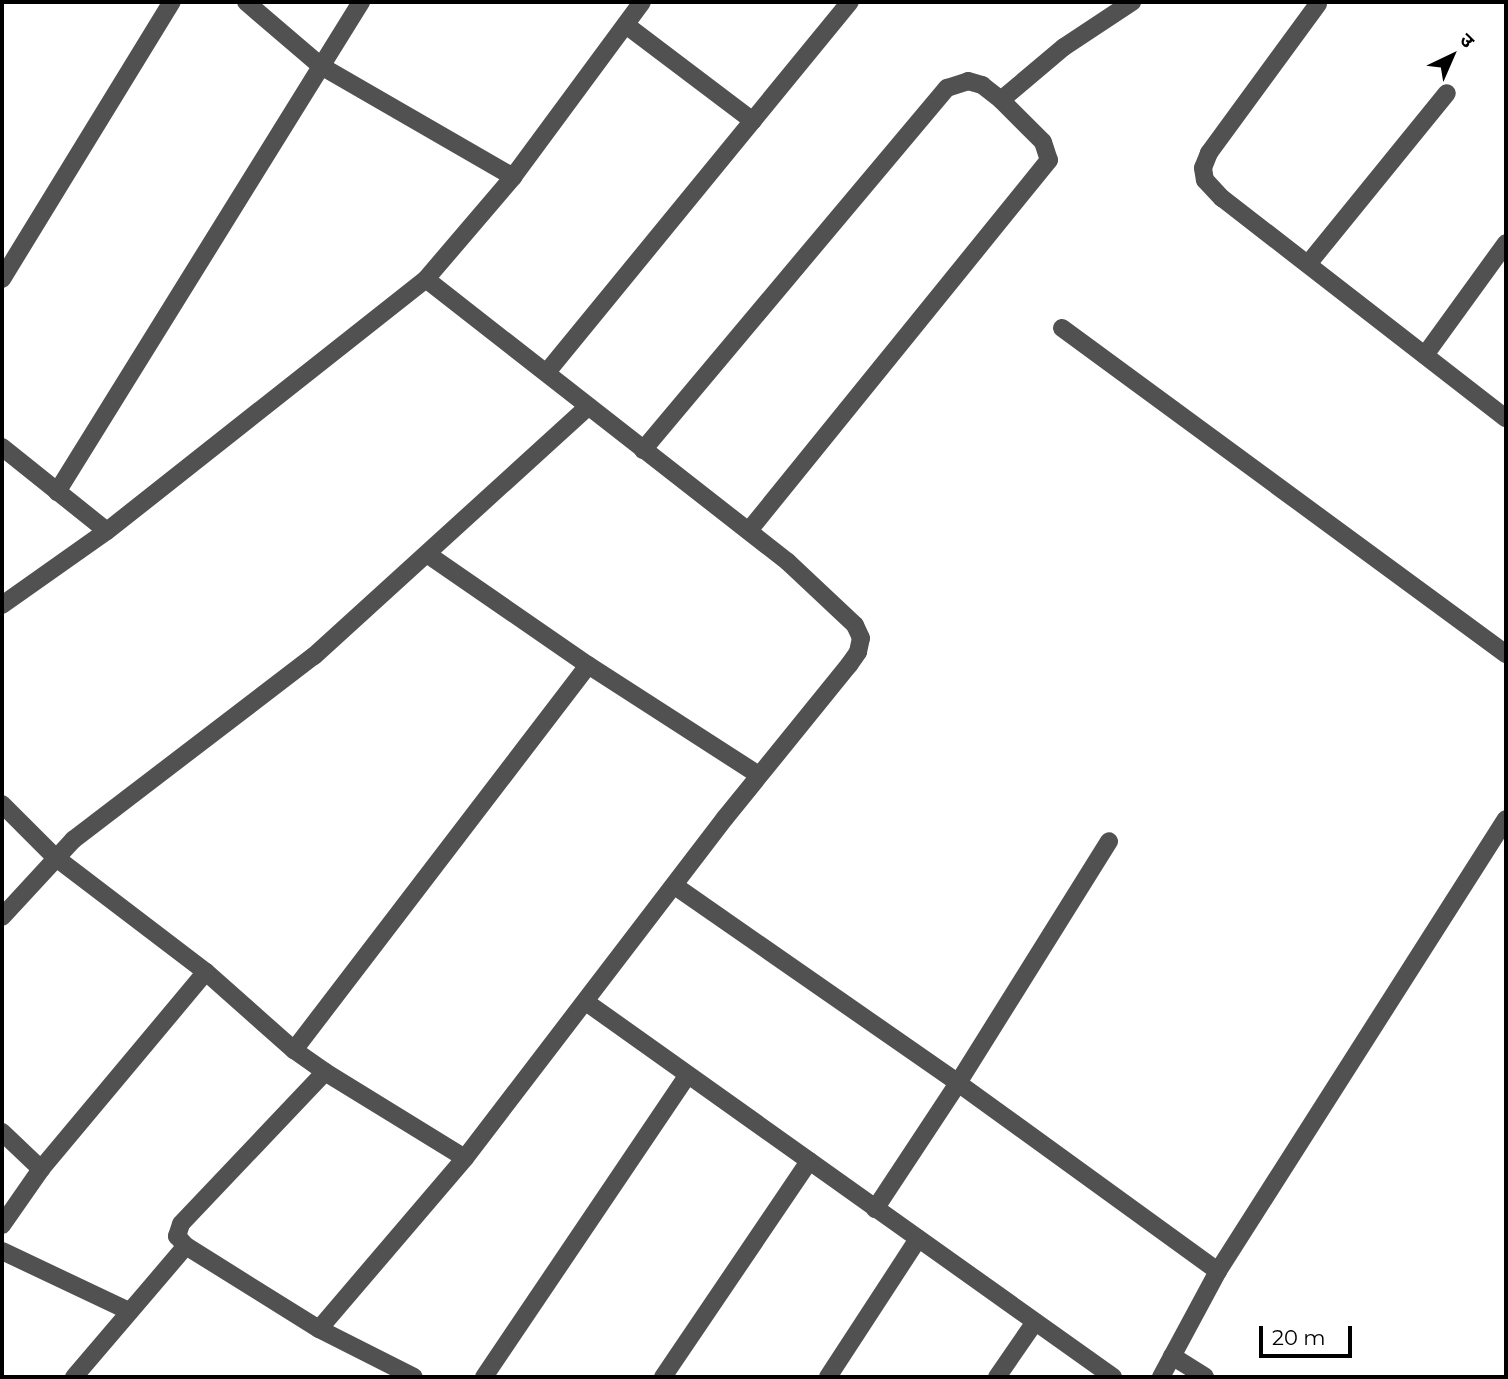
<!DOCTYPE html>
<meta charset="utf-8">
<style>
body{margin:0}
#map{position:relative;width:1508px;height:1379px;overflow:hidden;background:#fff;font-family:Montserrat,"Noto Sans Devanagari",sans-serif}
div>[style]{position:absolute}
.minor>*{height:18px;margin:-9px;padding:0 9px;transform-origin:9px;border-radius:9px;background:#515151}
span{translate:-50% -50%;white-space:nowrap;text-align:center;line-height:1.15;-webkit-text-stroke:6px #fff;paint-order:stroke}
.frame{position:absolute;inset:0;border:4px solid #000;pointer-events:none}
.north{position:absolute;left:1417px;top:21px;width:70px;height:70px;-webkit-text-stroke:5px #fff;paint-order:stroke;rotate:44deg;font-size:19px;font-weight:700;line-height:28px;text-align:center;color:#000}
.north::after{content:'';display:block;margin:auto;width:24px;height:32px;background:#000;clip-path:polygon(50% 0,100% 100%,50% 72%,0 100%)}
.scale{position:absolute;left:1259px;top:1326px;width:93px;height:32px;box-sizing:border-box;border:4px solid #000;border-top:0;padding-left:9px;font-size:21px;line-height:24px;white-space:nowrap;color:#000;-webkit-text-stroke:5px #fff;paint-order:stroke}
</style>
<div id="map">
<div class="minor">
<i style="left:246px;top:2px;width:99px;rotate:40.5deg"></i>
<i style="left:321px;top:66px;width:222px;rotate:30deg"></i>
<i style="left:1318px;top:4px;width:185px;rotate:126.2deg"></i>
<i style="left:1209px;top:153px;width:16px;rotate:112deg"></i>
<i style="left:1203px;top:168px;width:12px;rotate:81deg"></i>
<i style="left:1205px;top:180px;width:25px;rotate:47deg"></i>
<i style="left:1222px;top:198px;width:359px;rotate:37.8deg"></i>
<i style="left:626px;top:25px;width:159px;rotate:37.1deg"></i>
<i style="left:1001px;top:100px;width:82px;rotate:-40.1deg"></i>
<i style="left:1064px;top:47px;width:82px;rotate:-33.5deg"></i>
<i style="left:1308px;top:264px;width:220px;rotate:-50.9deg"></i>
<i style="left:2px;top:279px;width:325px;rotate:-58.5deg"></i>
<i style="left:1062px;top:328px;width:551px;rotate:36.29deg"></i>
<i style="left:1425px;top:355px;width:138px;rotate:-54.1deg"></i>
<i style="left:547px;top:372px;width:478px;rotate:-50.7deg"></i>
<i style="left:2px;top:447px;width:134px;rotate:38.7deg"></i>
<i style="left:643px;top:450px;width:473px;rotate:-50deg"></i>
<i style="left:947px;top:88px;width:22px;rotate:-18deg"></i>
<i style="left:968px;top:81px;width:15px;rotate:16deg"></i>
<i style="left:982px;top:85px;width:24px;rotate:38deg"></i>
<i style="left:1001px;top:100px;width:59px;rotate:45deg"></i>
<i style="left:1043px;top:142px;width:19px;rotate:72deg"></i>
<i style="left:1049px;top:160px;width:477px;rotate:129deg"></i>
<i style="left:57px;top:492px;width:577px;rotate:-58.18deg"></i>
<i style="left:427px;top:554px;width:196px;rotate:34.6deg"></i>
<i style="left:588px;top:665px;width:203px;rotate:32.8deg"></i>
<i style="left:2px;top:605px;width:128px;rotate:-35.2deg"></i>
<i style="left:107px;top:531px;width:407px;rotate:-38.3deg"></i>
<i style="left:426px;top:279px;width:134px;rotate:-49.5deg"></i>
<i style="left:513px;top:177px;width:217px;rotate:-53.6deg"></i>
<i style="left:2px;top:804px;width:75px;rotate:45deg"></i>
<i style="left:55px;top:857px;width:190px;rotate:37.3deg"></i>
<i style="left:206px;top:972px;width:118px;rotate:41.6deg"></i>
<i style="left:294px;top:1050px;width:38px;rotate:35deg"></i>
<i style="left:325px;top:1072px;width:164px;rotate:31.6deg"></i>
<i style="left:675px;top:886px;width:345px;rotate:34.8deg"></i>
<i style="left:958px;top:1083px;width:321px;rotate:35.9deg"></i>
<i style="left:2px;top:917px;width:105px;rotate:-47.3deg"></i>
<i style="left:73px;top:840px;width:303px;rotate:-37.4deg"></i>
<i style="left:314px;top:656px;width:370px;rotate:-42.3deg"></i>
<i style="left:586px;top:1002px;width:647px;rotate:35.43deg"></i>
<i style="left:294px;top:1050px;width:484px;rotate:-52.6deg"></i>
<i style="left:325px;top:1072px;width:209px;rotate:133.5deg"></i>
<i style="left:181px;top:1224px;width:13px;rotate:108deg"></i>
<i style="left:177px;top:1236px;width:13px;rotate:48deg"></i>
<i style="left:186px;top:1246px;width:157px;rotate:32deg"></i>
<i style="left:319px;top:1329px;width:106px;rotate:26.8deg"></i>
<i style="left:2px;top:1132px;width:54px;rotate:43.5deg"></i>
<i style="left:875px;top:1209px;width:151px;rotate:-56.6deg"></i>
<i style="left:958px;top:1083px;width:285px;rotate:-58deg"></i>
<i style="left:2px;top:1225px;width:68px;rotate:-55.1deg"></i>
<i style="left:41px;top:1169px;width:257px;rotate:-50.1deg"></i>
<i style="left:2px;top:1251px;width:140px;rotate:25.3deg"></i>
<i style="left:319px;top:1329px;width:225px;rotate:-49.5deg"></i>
<i style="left:465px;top:1158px;width:428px;rotate:-52.6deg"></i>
<i style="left:725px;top:818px;width:197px;rotate:-51deg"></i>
<i style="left:849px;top:665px;width:16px;rotate:-55deg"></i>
<i style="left:858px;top:652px;width:14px;rotate:-78deg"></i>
<i style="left:861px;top:638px;width:14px;rotate:-115deg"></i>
<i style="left:855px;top:625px;width:92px;rotate:-136.8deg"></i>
<i style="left:788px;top:562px;width:459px;rotate:-142deg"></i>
<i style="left:1172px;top:1356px;width:39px;rotate:32deg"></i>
<i style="left:74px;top:1377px;width:172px;rotate:-49.5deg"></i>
<i style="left:484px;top:1377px;width:364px;rotate:-56deg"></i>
<i style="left:663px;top:1377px;width:261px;rotate:-55.9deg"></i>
<i style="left:828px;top:1377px;width:165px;rotate:-56.9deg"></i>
<i style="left:997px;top:1377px;width:67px;rotate:-55.4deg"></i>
<i style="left:1161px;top:1377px;width:120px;rotate:-61.7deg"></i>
<i style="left:1218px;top:1271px;width:536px;rotate:-57.5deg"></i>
</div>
<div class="frame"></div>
<div class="north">उ</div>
<div class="scale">20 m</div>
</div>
